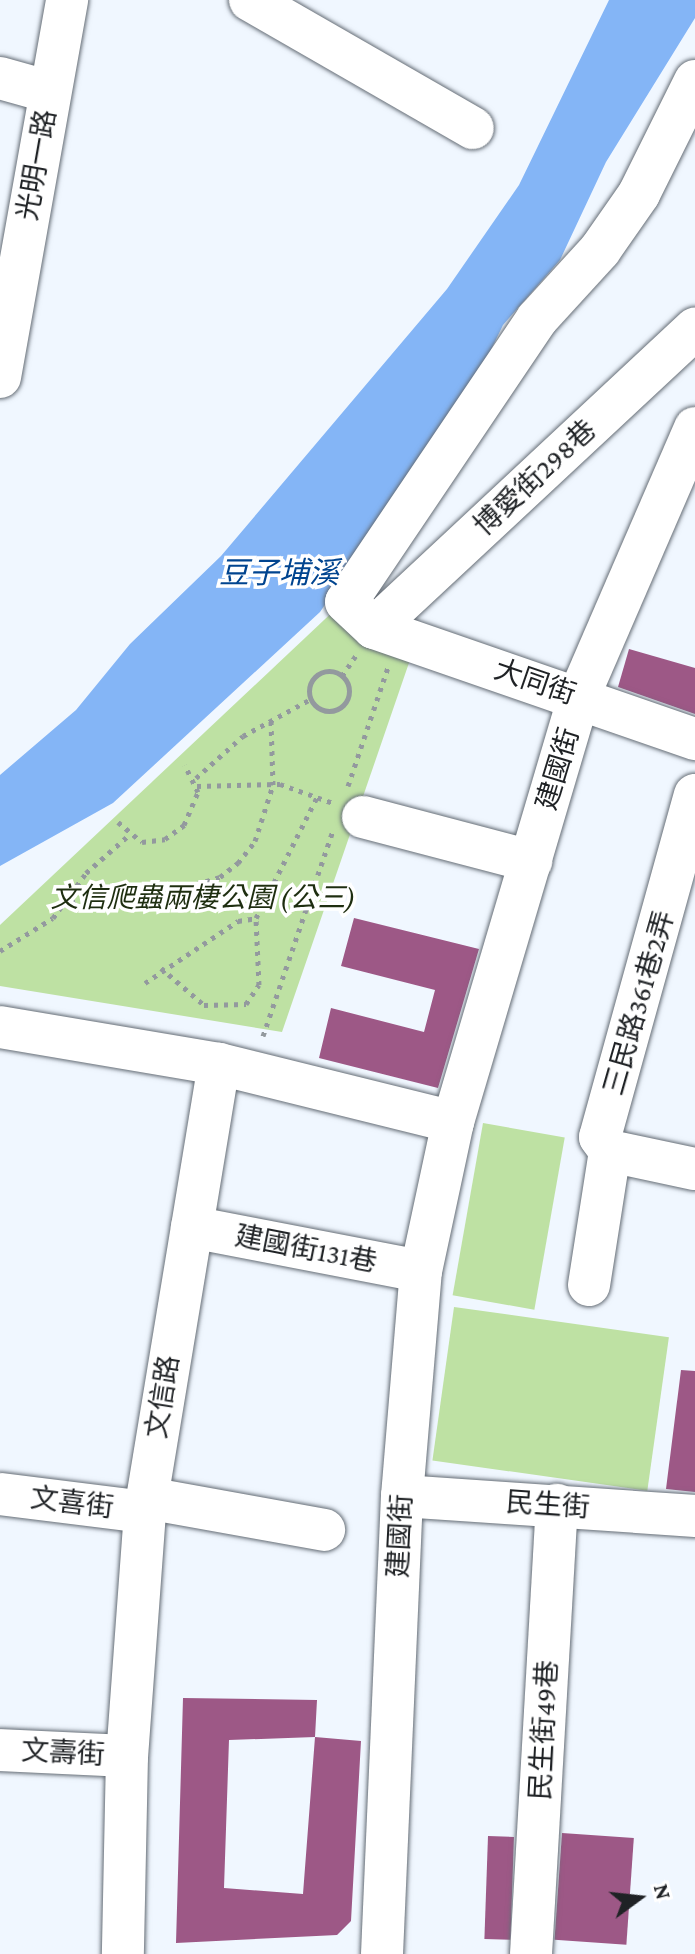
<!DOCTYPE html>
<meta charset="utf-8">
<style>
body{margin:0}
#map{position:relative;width:695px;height:1954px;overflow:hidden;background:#f0f7ff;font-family:"Crimson Pro","Noto Sans TC",serif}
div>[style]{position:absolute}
.green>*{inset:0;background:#bee1a3;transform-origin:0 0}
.water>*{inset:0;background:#84b5f6}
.building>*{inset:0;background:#9d5886;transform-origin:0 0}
.path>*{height:5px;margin-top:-2.5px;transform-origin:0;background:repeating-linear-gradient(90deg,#93999e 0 4px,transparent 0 10px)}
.path>.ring{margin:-2.5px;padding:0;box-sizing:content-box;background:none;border:5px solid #93999e;border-radius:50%}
.roads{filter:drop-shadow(0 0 2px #656d76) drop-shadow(0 0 2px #656d76)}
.minor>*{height:42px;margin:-21px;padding:0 21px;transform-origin:21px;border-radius:21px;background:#fff}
span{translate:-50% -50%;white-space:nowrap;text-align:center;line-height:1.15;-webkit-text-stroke:7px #fff;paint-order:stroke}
.street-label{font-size:28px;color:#1f2225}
.park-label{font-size:28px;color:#1e2e10;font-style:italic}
.water-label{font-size:30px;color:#00448f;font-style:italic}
.north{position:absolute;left:599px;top:1858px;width:80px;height:80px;-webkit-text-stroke:6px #fff;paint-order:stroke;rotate:75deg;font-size:22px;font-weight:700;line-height:32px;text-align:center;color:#1f2225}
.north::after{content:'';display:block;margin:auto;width:28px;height:36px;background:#1f2225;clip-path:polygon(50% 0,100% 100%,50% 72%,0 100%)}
</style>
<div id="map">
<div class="green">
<i style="clip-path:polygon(341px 604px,411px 657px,282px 1032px,0 986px,0 925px)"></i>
<i style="left:483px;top:1123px;width:83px;height:175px;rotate:10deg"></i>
<i style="left:454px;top:1307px;width:217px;height:155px;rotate:8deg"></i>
</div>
<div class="water">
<i style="clip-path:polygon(609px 0,695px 0,695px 18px,606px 162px,560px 260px,503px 325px,469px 395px,320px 612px,113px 803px,0 866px,0 775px,76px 710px,130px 644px,221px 556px,447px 289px,519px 185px)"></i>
</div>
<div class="building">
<i style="clip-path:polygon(629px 649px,695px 668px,695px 714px,618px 687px)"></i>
<i style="clip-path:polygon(354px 918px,479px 949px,438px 1088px,319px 1058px,331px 1008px,424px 1032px,435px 990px,341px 966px)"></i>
<i style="clip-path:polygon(681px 1370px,695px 1371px,695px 1492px,666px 1489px)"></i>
<i style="clip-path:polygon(evenodd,183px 1698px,317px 1700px,315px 1737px,361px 1741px,351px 1921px,337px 1935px,176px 1943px,183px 1698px,315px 1737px,303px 1894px,224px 1888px,229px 1740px,315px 1737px)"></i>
<i style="left:562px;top:1833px;width:72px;height:107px;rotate:4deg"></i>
<i style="left:488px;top:1836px;width:26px;height:103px;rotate:2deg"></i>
</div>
<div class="path">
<i class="ring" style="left:309px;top:671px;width:35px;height:35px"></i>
<i style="left:342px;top:676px;width:25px;rotate:-56deg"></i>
<i style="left:196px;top:778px;width:63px;rotate:-41.8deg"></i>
<i style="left:243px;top:736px;width:77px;rotate:-28.6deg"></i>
<i style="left:197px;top:786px;width:83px;rotate:-1.4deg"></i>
<i style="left:280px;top:784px;width:56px;rotate:19.7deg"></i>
<i style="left:348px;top:786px;width:126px;rotate:-71.4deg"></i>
<i style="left:118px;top:822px;width:31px;rotate:40deg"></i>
<i style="left:142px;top:842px;width:23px;rotate:-7deg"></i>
<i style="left:165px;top:839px;width:24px;rotate:-36deg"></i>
<i style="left:184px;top:825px;width:36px;rotate:-67deg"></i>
<i style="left:198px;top:792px;width:30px;rotate:-116deg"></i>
<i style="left:62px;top:905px;width:65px;rotate:-12.5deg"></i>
<i style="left:125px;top:891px;width:8px;rotate:97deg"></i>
<i style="left:124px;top:899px;width:52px;rotate:2.2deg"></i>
<i style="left:176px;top:901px;width:18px;rotate:-52deg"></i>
<i style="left:187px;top:887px;width:34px;rotate:-17deg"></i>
<i style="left:220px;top:877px;width:23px;rotate:-38deg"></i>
<i style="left:238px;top:863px;width:28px;rotate:-52deg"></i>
<i style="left:255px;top:841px;width:59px;rotate:-72.2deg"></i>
<i style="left:273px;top:785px;width:64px;rotate:-91.8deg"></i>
<i style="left:0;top:951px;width:62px;rotate:-31.9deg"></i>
<i style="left:53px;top:918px;width:56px;rotate:-53.7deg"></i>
<i style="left:86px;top:873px;width:56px;rotate:-41.4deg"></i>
<i style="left:161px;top:968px;width:57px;rotate:40.7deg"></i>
<i style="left:204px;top:1005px;width:42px;rotate:-1.4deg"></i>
<i style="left:246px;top:1004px;width:23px;rotate:-56deg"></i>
<i style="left:259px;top:985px;width:67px;rotate:-92.6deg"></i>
<i style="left:145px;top:983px;width:112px;rotate:-33.7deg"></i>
<i style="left:238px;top:921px;width:18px;rotate:-9deg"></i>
<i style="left:256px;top:918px;width:136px;rotate:-63.2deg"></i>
<i style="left:263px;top:1036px;width:218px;rotate:-71.2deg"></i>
</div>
<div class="roads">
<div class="minor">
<i style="left:250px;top:0;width:257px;rotate:29.9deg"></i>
<i style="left:0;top:78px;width:52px;rotate:15.6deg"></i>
<i style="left:695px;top:81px;width:126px;rotate:116.4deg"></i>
<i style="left:639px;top:194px;width:68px;rotate:124.9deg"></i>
<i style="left:600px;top:250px;width:93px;rotate:132.4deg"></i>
<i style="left:537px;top:319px;width:341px;rotate:124deg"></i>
<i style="left:346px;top:602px;width:38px;rotate:43deg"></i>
<i style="left:374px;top:628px;width:340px;rotate:19.1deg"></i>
<i style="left:0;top:377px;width:383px;rotate:-79.9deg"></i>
<i style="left:374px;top:628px;width:439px;rotate:-43deg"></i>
<i style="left:363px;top:817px;width:174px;rotate:14.7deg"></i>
<i style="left:0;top:1027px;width:222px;rotate:9.6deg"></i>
<i style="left:219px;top:1064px;width:454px;rotate:99.4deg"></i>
<i style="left:145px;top:1512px;width:245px;rotate:94.2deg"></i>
<i style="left:127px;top:1756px;width:198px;rotate:91.2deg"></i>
<i style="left:219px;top:1064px;width:241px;rotate:13.9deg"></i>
<i style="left:610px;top:1151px;width:17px;rotate:-126deg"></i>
<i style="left:600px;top:1137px;width:355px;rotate:-74.5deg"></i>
<i style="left:610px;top:1151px;width:87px;rotate:12deg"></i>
<i style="left:192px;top:1227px;width:233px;rotate:10.9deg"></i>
<i style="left:589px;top:1285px;width:136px;rotate:-81.1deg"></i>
<i style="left:0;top:1494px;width:146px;rotate:7.1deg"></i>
<i style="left:402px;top:1496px;width:294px;rotate:3.9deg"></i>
<i style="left:147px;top:1498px;width:180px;rotate:10.2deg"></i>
<i style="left:0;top:1750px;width:127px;rotate:2.7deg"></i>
<i style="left:382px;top:1954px;width:458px;rotate:-87.5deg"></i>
<i style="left:402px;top:1496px;width:226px;rotate:-85.2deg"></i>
<i style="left:421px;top:1271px;width:152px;rotate:-77.9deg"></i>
<i style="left:453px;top:1122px;width:444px;rotate:-73.5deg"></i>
<i style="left:579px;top:696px;width:292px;rotate:-66.6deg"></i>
<i style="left:531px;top:1954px;width:450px;rotate:-86.7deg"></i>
</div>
</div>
<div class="street-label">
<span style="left:37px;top:165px;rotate:-80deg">光明一路</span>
<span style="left:535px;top:478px;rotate:-43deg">博愛街298巷</span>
<span style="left:535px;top:682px;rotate:19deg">大同街</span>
<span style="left:558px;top:769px;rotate:-73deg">建國街</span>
<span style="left:639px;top:1003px;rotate:-74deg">三民路361巷2弄</span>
<span style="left:306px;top:1249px;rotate:11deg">建國街131巷</span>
<span style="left:163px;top:1397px;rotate:-81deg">文信路</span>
<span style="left:72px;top:1503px;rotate:7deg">文喜街</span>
<span style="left:548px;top:1505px;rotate:4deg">民生街</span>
<span style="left:400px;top:1536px;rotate:-87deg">建國街</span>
<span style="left:544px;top:1730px;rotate:-87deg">民生街49巷</span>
<span style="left:63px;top:1753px;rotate:3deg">文壽街</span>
</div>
<div class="park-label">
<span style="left:203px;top:898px">文信爬蟲兩棲公園 (公三)</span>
</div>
<div class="water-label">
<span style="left:279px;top:573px">豆子埔溪</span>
</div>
<div class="north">N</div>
</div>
